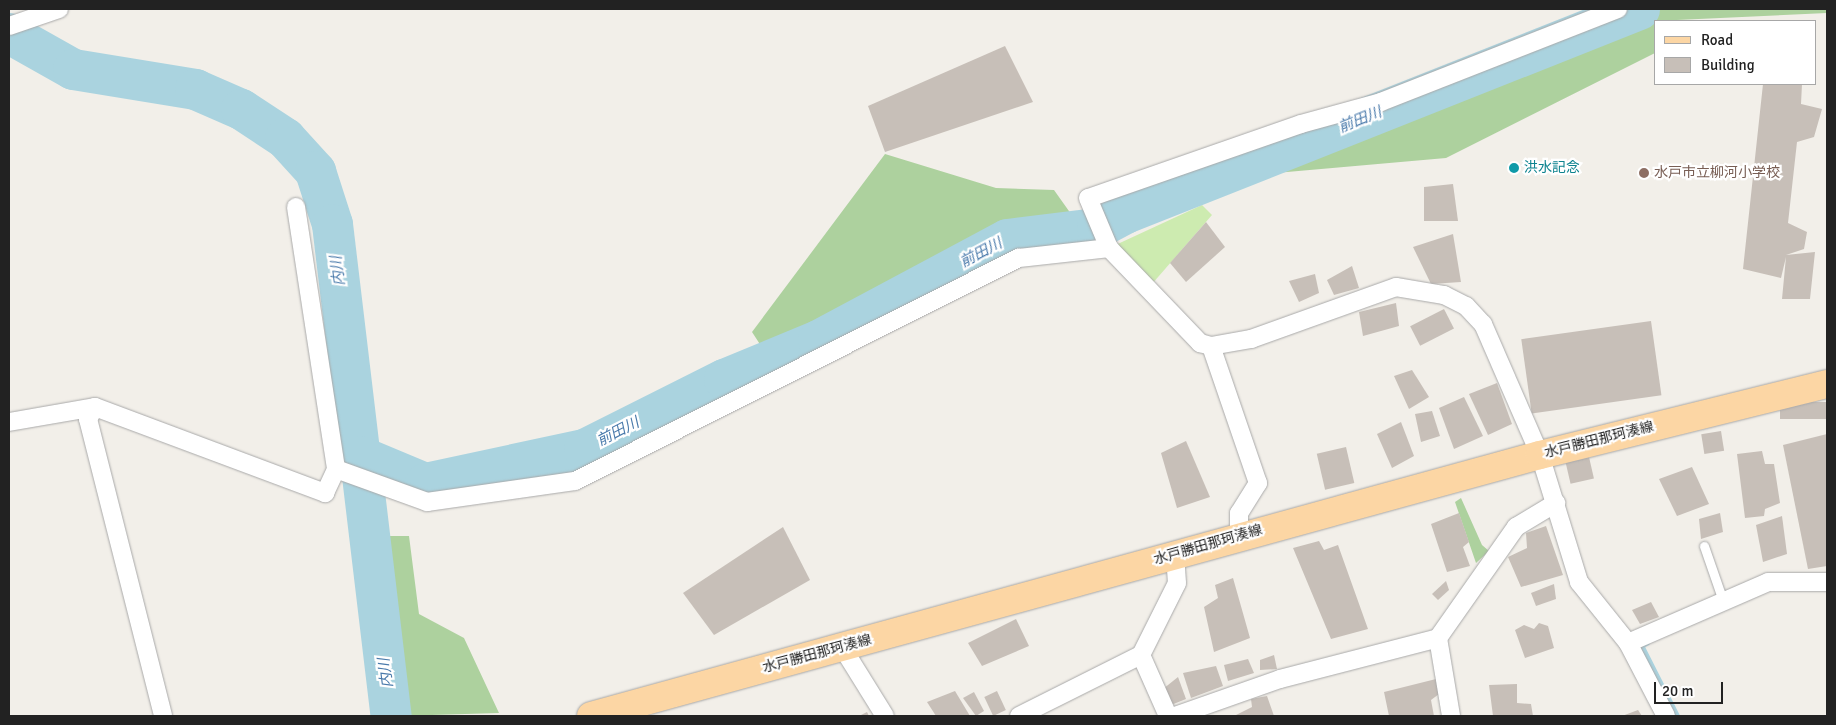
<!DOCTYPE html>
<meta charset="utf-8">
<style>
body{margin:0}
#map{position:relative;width:1836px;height:725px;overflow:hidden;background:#f2efe9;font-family:Signika,"Noto Sans JP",sans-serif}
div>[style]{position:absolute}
.grass>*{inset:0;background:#cdebb0}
.forest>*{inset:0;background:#add19e}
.stream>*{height:7px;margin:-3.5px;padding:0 3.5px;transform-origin:3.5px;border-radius:3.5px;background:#aad3df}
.river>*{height:41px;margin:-20.5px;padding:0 20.5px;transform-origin:20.5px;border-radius:20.5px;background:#aad3df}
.building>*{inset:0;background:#c7bfb8;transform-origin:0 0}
.roads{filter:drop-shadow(0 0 1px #a9a9a9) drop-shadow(0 0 1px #a9a9a9)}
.service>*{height:9px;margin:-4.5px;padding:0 4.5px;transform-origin:4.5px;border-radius:4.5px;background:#fff}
.minor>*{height:18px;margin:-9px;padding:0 9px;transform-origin:9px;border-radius:9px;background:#fff}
.primary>*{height:28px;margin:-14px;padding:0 14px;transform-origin:14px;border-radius:14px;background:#fcd6a4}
.dots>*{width:14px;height:14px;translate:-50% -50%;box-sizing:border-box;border:2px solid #fff;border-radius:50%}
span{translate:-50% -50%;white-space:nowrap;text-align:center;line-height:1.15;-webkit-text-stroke:4.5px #fff;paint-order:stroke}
.culture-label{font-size:14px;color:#0d838f}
.left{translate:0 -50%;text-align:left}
.education-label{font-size:14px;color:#785e54}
.street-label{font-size:14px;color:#222}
.water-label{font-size:15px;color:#4a7aab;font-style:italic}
.frame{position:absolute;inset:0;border:10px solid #222;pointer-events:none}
.legend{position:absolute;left:1654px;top:20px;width:162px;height:65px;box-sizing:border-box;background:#fff;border:1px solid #a7a7a7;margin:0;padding:6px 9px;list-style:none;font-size:15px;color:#222}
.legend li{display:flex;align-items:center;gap:10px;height:25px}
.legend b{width:25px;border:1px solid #a7a7a7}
.scale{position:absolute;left:1654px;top:682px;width:69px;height:22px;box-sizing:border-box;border:2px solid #222;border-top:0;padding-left:6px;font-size:15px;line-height:18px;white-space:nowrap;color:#222;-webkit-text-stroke:4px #fff;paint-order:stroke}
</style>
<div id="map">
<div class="grass">
<i style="clip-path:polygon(1202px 205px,1212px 215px,1152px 284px,1109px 248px)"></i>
</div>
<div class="forest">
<i style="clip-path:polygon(1642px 9px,1827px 9px,1827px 13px,1655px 21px,1655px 53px,1446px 158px,1241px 176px)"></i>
<i style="clip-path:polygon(885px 154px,996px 188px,1054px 190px,1081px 228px,1005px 230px,765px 352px,752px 332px)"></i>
<i style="clip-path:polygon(1461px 498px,1482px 545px,1489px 551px,1476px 563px,1455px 502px)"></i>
<i style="clip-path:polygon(383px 536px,409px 536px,419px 614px,464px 638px,499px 713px,398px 716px)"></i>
</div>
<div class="stream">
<i style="left:1646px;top:642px;width:7px;rotate:153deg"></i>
<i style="left:1640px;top:645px;width:80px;rotate:63.1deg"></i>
</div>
<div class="river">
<i style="left:9px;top:33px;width:73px;rotate:29.4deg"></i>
<i style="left:73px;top:69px;width:124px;rotate:9.3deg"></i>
<i style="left:195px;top:89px;width:50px;rotate:23.5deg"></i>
<i style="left:241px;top:109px;width:53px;rotate:33.4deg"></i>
<i style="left:285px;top:138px;width:45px;rotate:47.7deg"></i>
<i style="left:315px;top:171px;width:56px;rotate:72.2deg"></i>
<i style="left:332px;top:224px;width:496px;rotate:83.2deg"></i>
<i style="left:360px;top:456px;width:70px;rotate:22.6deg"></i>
<i style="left:425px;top:483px;width:163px;rotate:-12.1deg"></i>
<i style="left:584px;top:449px;width:157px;rotate:-26.6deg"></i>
<i style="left:724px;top:379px;width:102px;rotate:-22.5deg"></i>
<i style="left:818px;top:340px;width:214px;rotate:-28.1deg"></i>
<i style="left:1007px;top:239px;width:91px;rotate:-7deg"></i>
<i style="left:1097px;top:228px;width:32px;rotate:-28deg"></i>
<i style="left:1125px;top:213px;width:553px;rotate:-21.65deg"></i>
</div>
<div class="building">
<i style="clip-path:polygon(1005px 46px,1033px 102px,885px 152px,868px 106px)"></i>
<i style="clip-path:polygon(1763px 84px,1802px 84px,1801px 104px,1822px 109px,1814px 137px,1797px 142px,1788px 223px,1807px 232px,1804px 249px,1786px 255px,1815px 252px,1810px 299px,1782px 299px,1786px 257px,1781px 278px,1743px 269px)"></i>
<i style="clip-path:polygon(1453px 184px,1458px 221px,1424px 221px,1424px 187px)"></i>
<i style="clip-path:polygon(1206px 222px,1225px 247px,1186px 282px,1170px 263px)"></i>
<i style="clip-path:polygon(1453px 234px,1461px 282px,1431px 284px,1413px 247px)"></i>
<i style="clip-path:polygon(1352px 266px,1359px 288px,1334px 295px,1327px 280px)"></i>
<i style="clip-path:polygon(1315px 274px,1319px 293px,1299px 302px,1289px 281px)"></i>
<i style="clip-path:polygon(1396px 303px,1399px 326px,1363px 336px,1359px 312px)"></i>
<i style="left:1444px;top:309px;width:22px;height:38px;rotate:63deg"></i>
<i style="left:1651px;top:321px;width:75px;height:131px;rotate:82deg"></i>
<i style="clip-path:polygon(1412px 370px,1429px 397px,1409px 409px,1394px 376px)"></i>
<i style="clip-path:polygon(1497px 383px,1512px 424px,1488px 435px,1469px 394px)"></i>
<i style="clip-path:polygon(1464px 397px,1483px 436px,1454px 449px,1439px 408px)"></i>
<i style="left:1827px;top:402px;width:17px;height:47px;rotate:90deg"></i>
<i style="clip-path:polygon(1432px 411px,1440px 436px,1421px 442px,1415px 414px)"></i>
<i style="clip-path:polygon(1401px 422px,1414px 456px,1392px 468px,1377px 434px)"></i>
<i style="left:1721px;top:431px;width:20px;height:20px;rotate:81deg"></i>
<i style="clip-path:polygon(1827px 434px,1827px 566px,1808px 569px,1783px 445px)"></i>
<i style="clip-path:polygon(1186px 441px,1210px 497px,1177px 508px,1161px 453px)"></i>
<i style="left:1346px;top:447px;width:37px;height:30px;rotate:77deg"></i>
<i style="clip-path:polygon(1762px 451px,1765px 464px,1774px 464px,1780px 503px,1765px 509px,1764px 516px,1745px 518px,1737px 454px)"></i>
<i style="left:1589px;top:457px;width:22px;height:24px;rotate:77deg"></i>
<i style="clip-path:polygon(1692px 467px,1709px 504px,1677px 516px,1659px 479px)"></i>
<i style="clip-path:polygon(1459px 513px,1469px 542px,1463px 547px,1470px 566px,1447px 572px,1431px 524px)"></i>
<i style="clip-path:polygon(1720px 513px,1723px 532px,1701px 539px,1699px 519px)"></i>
<i style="clip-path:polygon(1782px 516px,1787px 554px,1763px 562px,1756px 525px)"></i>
<i style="clip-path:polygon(1546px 526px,1563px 575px,1521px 587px,1508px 557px,1527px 548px,1526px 533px)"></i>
<i style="clip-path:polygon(783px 527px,810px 580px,714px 635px,683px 593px)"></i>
<i style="clip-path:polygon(1319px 541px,1324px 550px,1338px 545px,1368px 629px,1331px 639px,1293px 548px)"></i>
<i style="clip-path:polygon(1233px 578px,1250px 638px,1214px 652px,1204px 607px,1218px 598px,1215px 585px)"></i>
<i style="clip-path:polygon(1446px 581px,1449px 590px,1438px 600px,1432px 594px)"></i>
<i style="clip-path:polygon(1554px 584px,1556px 599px,1536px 606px,1531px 593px)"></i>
<i style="clip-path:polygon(1651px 602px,1659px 617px,1640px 624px,1632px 610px)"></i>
<i style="clip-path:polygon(1016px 619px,1029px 646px,982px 666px,968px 643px)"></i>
<i style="clip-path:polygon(1539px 623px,1548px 626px,1554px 648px,1525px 658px,1515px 630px,1524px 625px,1534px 629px)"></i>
<i style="clip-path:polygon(1274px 655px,1277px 669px,1260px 670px,1260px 660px)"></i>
<i style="clip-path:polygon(1248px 659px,1254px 673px,1228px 681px,1224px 665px)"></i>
<i style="clip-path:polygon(1216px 666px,1223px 686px,1191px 698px,1183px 673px)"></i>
<i style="clip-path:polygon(1178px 677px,1186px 699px,1171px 705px,1163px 689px)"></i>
<i style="clip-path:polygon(1436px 679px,1439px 694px,1431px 700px,1434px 716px,1389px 716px,1384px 692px)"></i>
<i style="clip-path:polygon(1517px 684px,1517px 703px,1531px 704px,1533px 716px,1493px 716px,1489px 685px)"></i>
<i style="clip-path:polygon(955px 691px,970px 716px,936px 716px,927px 702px)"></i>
<i style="left:997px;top:691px;width:21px;height:14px;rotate:65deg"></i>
<i style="clip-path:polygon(974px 692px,984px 711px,976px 716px,963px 698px)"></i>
<i style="clip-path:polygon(1267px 696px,1274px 716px,1234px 716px,1252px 707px,1251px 699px)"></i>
<i style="clip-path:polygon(1638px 710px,1642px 716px,1622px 716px)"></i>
<i style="clip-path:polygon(867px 712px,869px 716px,859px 716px)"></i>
</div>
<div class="roads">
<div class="service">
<i style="left:1704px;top:546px;width:58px;rotate:70.9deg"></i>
</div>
<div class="minor">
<i style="left:1618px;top:9px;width:255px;rotate:158.6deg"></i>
<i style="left:1381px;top:102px;width:83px;rotate:164.6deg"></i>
<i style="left:1301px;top:124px;width:225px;rotate:160.8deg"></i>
<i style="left:1088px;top:198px;width:54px;rotate:67.2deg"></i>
<i style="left:1109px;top:248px;width:132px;rotate:46.2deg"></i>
<i style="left:1200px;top:343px;width:11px;rotate:15deg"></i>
<i style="left:1211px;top:346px;width:41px;rotate:-9.9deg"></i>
<i style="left:1251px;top:339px;width:154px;rotate:-19.7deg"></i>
<i style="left:1396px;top:287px;width:49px;rotate:9.5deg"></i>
<i style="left:1444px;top:295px;width:25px;rotate:27deg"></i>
<i style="left:1466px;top:306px;width:25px;rotate:47deg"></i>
<i style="left:1483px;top:324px;width:143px;rotate:66.5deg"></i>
<i style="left:1540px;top:455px;width:133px;rotate:72.9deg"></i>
<i style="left:1579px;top:582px;width:78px;rotate:51.2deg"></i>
<i style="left:1628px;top:643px;width:82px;rotate:62.5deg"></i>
<i style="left:9px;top:26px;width:53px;rotate:-18.8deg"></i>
<i style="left:296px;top:207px;width:265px;rotate:81.3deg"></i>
<i style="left:1211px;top:346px;width:145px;rotate:71.1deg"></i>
<i style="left:1258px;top:483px;width:36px;rotate:122deg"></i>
<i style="left:1239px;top:513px;width:23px;rotate:90deg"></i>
<i style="left:95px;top:407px;width:14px;rotate:120deg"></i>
<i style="left:88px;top:419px;width:306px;rotate:75.8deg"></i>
<i style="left:9px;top:422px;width:87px;rotate:-9.9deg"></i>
<i style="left:95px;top:407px;width:246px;rotate:20.5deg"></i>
<i style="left:325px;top:493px;width:26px;rotate:-65deg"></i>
<i style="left:336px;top:469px;width:97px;rotate:19.9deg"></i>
<i style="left:427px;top:502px;width:149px;rotate:-8.1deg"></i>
<i style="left:575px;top:481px;width:497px;rotate:-26.7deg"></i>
<i style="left:1019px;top:258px;width:91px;rotate:-6.3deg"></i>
<i style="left:1438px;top:638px;width:79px;rotate:80.5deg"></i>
<i style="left:1628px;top:643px;width:153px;rotate:-23.5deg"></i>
<i style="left:1768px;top:582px;width:59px"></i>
<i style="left:842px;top:647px;width:81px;rotate:58.1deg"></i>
<i style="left:1141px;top:655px;width:67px;rotate:66.1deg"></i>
<i style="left:1019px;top:716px;width:136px;rotate:-26.6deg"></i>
<i style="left:1141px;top:655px;width:80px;rotate:-63.4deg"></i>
<i style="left:1177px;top:583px;width:29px;rotate:-94deg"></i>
<i style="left:1175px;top:716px;width:111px;rotate:-19.4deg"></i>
<i style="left:1280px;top:679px;width:163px;rotate:-14.5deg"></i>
<i style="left:1438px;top:638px;width:136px;rotate:-54.9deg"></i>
<i style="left:1516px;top:527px;width:47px;rotate:-31deg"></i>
</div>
<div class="primary">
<i style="left:591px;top:716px;width:984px;rotate:-15.38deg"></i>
<i style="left:1540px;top:455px;width:296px;rotate:-13.9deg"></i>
</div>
</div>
<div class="dots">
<i style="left:1514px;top:168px;background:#0f9aa8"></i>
<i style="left:1644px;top:173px;background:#8d6e63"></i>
</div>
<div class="culture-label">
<span class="left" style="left:1524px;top:168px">洪水記念</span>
</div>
<div class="education-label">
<span class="left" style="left:1654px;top:173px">水戸市立柳河小学校</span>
</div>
<div class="street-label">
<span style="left:1599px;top:440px;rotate:-14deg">水戸勝田那珂湊線</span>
<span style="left:1208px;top:545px;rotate:-16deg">水戸勝田那珂湊線</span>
<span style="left:817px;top:654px;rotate:-15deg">水戸勝田那珂湊線</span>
</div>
<div class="water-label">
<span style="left:1360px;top:120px;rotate:-22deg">前田川</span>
<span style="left:981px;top:253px;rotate:-28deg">前田川</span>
<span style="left:338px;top:271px;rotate:-97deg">内川</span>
<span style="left:618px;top:432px;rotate:-27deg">前田川</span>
<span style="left:386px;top:673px;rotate:-97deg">内川</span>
</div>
<div class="frame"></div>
<ul class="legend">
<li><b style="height:6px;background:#fcd6a4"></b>Road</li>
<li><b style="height:14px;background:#c7bfb8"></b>Building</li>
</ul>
<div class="scale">20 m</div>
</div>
